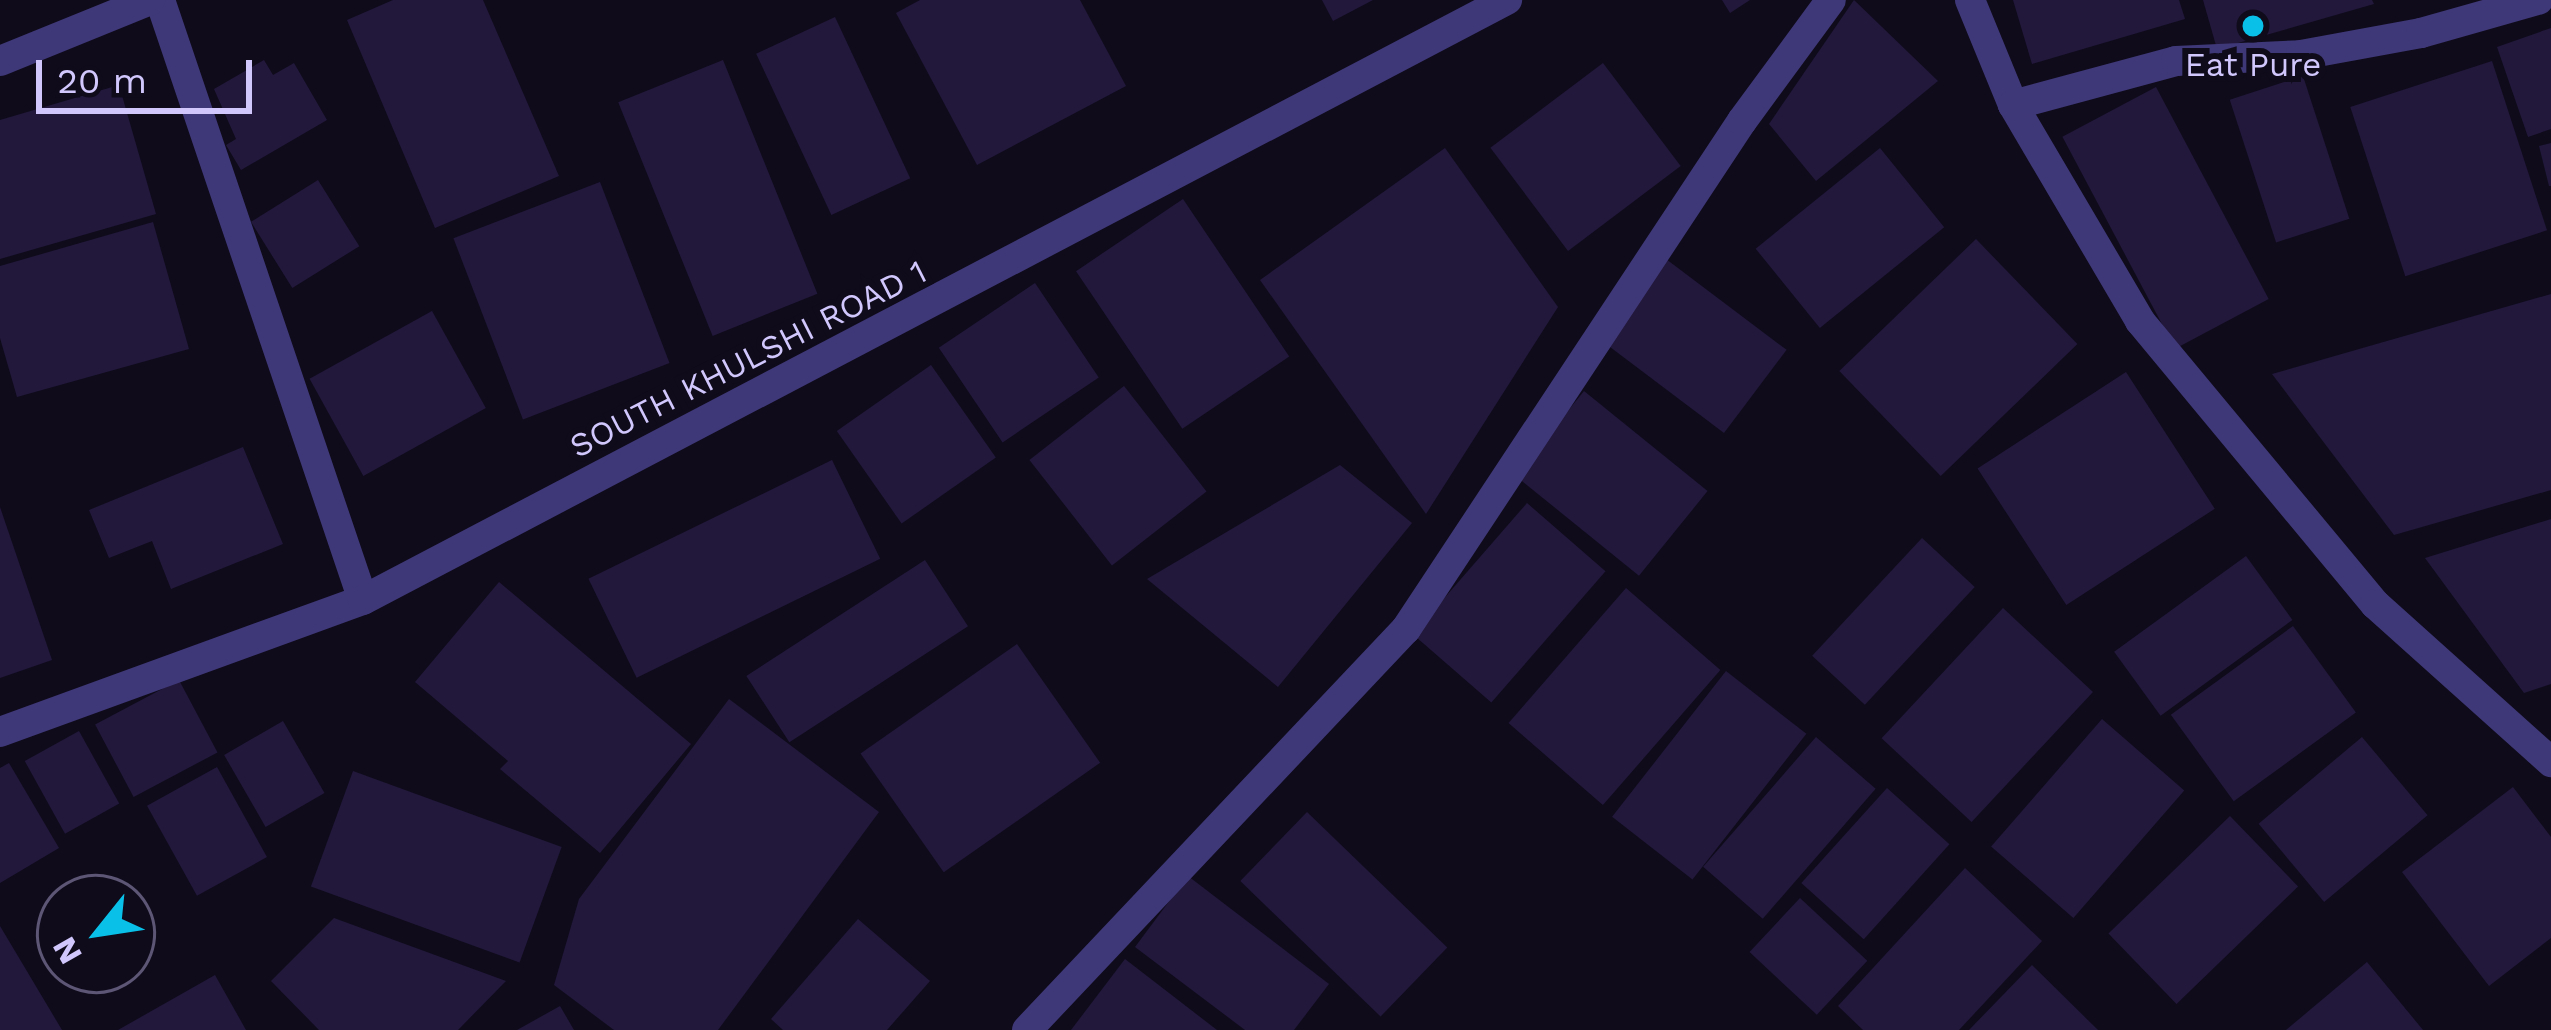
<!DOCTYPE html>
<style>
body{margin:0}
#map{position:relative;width:2551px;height:1030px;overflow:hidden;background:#0f0b1b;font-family:"Work Sans",sans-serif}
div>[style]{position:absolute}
.building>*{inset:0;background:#22183b;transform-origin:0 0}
.minor>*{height:30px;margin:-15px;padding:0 15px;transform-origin:15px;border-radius:15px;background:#3f3878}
.dots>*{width:33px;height:33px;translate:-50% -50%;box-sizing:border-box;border:6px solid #0f0b1b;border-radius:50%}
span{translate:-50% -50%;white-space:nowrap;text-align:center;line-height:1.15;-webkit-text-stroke:12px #0f0b1b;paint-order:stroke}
.poi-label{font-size:33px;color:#d1c7fd}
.street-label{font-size:33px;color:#d1c7fd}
.north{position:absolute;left:36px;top:874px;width:120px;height:120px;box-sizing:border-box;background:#0f0b1b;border:3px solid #5d5675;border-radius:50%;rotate:240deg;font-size:33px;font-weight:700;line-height:48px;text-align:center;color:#d1c7fd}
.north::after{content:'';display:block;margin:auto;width:42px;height:54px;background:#09c1e8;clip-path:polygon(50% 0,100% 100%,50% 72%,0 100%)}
.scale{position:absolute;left:36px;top:60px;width:216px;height:54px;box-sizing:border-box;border:6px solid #d1c7fd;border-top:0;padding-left:15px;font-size:36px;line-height:42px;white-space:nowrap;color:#d1c7fd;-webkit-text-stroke:9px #0f0b1b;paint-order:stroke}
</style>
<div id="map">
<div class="building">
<i style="clip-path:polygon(393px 0,483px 0,559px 176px,435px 228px,347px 20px)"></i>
<i style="clip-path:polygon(920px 0,1080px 0,1126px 86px,977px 165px,896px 13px)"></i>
<i style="clip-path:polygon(1322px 0,1373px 0,1333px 21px)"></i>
<i style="clip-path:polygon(1722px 0,1750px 0,1730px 13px)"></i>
<i style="clip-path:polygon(1854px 0,1938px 81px,1816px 181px,1769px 124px)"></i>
<i style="clip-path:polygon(2013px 0,2179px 0,2185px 19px,2032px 64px)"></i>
<i style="clip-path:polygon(2203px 0,2372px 0,2374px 4px,2217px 49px)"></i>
<i style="left:835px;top:17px;width:178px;height:87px;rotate:65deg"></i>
<i style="clip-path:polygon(2551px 28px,2551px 129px,2528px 137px,2497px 47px)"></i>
<i style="clip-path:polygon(264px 60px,273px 75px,294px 63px,327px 120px,241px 170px,226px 145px,236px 139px,214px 89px)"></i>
<i style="left:723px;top:60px;width:252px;height:113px;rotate:68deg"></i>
<i style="left:2492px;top:61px;width:178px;height:149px;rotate:72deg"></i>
<i style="left:1603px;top:63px;width:129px;height:141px;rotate:53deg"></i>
<i style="left:2303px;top:76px;width:150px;height:77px;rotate:72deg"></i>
<i style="clip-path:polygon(119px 85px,156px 214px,0 259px,0 120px)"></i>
<i style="left:2156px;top:87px;width:240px;height:106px;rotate:62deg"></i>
<i style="clip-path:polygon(2551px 143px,2551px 186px,2549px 186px,2539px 146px)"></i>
<i style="clip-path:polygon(1445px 148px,1558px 307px,1426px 514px,1260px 280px)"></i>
<i style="left:1880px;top:148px;width:102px;height:160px;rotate:51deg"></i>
<i style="left:318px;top:180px;width:78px;height:79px;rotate:58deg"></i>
<i style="left:600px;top:182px;width:194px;height:157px;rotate:69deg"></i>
<i style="left:1183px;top:199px;width:190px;height:129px;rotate:56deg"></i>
<i style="clip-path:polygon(153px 222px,189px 349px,17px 397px,0 338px,0 266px)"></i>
<i style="left:1976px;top:239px;width:146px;height:190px;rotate:46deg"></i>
<i style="left:1666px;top:259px;width:151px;height:104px;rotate:37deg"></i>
<i style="left:1035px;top:283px;width:114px;height:116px;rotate:56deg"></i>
<i style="clip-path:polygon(2551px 294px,2551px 490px,2394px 535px,2272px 374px)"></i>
<i style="left:432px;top:311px;width:111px;height:140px;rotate:61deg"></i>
<i style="left:931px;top:365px;width:113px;height:115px;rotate:55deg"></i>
<i style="left:2126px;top:372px;width:163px;height:177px;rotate:57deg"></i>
<i style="left:1124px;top:386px;width:134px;height:120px;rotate:52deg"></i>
<i style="left:1584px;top:391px;width:159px;height:109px;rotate:39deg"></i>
<i style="clip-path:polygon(243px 447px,283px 544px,171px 589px,152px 541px,109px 558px,89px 510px)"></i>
<i style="left:832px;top:460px;width:110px;height:271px;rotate:64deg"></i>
<i style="clip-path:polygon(1340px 465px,1412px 523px,1278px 687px,1147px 579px)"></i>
<i style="left:1527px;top:503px;width:104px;height:174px;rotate:41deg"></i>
<i style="clip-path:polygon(0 507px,52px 660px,0 678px)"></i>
<i style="clip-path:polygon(2551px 519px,2551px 684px,2524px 693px,2425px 558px)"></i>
<i style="left:1922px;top:538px;width:72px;height:161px;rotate:43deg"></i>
<i style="left:2246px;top:556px;width:79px;height:163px;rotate:54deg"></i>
<i style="left:925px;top:560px;width:79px;height:213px;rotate:57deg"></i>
<i style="clip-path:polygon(499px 582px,691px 744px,600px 853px,500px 769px,508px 761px,415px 682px)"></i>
<i style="left:1626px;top:588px;width:125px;height:179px;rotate:41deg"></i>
<i style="left:2003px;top:608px;width:123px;height:178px;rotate:43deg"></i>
<i style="left:2293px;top:626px;width:107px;height:151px;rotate:54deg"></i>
<i style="left:1017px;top:644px;width:145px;height:191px;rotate:55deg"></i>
<i style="left:1726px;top:671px;width:102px;height:185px;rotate:38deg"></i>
<i style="left:179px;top:680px;width:82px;height:95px;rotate:62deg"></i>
<i style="clip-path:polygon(729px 699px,879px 812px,718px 1030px,614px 1030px,554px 985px,579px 899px)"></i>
<i style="left:2102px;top:719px;width:109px;height:169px;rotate:41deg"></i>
<i style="left:283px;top:721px;width:83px;height:68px;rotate:60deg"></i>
<i style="left:79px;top:731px;width:83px;height:62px;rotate:61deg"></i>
<i style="left:1816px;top:737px;width:79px;height:172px;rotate:41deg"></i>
<i style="left:2362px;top:737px;width:102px;height:135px;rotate:50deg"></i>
<i style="clip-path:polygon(9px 763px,59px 848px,0 883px,0 768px)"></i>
<i style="left:217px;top:767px;width:103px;height:80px;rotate:61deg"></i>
<i style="left:353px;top:771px;width:222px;height:123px;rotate:20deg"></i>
<i style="clip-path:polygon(2513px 787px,2551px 837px,2551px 938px,2489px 986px,2402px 872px)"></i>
<i style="left:1887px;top:788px;width:84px;height:128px;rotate:42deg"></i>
<i style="left:1307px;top:812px;width:195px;height:96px;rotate:44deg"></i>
<i style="left:2230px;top:816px;width:98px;height:169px;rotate:46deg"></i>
<i style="clip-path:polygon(1965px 868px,2042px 941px,1959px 1030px,1863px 1030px,1838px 1006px)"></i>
<i style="clip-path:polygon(1188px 876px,1329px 984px,1294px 1030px,1245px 1030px,1135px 947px)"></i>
<i style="left:1800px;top:898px;width:92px;height:74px;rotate:43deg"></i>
<i style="clip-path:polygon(334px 918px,506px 981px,458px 1030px,319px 1030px,271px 981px)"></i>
<i style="clip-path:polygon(858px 919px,930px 981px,887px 1030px,783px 1030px,771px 1019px)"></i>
<i style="clip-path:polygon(0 926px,62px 1030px,0 1030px)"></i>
<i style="clip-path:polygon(1125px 959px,1217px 1030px,1071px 1030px)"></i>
<i style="clip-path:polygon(2367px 962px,2423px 1030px,2286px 1030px)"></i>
<i style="clip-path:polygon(2032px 965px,2098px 1030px,1969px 1030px)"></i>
<i style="clip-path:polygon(215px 975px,246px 1030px,118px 1030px)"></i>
<i style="clip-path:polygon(560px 1006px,574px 1030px,517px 1030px)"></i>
</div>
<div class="minor">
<i style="left:160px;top:0;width:633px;rotate:71.31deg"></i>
<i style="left:1970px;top:0;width:113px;rotate:67.7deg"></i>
<i style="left:2013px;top:105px;width:251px;rotate:59.5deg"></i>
<i style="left:2140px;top:321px;width:368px;rotate:50.3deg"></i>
<i style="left:2375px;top:604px;width:237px;rotate:41.9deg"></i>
<i style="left:0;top:61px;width:162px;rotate:-22.1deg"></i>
<i style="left:2013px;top:105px;width:169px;rotate:-15.1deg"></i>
<i style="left:2176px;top:61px;width:125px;rotate:-2.7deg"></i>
<i style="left:2301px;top:55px;width:122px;rotate:-10.4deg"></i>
<i style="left:2421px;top:33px;width:122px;rotate:-15.8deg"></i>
<i style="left:0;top:732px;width:386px;rotate:-20deg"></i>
<i style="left:363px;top:600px;width:1292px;rotate:-27.68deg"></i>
<i style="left:1027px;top:1030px;width:552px;rotate:-46.62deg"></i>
<i style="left:1406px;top:629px;width:609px;rotate:-56.52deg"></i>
<i style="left:1742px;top:121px;width:150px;rotate:-53.7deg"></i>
</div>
<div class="dots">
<i style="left:2253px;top:26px;background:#09c1e8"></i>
</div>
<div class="poi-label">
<span style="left:2253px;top:65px">Eat Pure</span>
</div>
<div class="street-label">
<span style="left:748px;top:359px;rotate:-27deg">SOUTH KHULSHI ROAD 1</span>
</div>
<div class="north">N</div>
<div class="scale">20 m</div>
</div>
